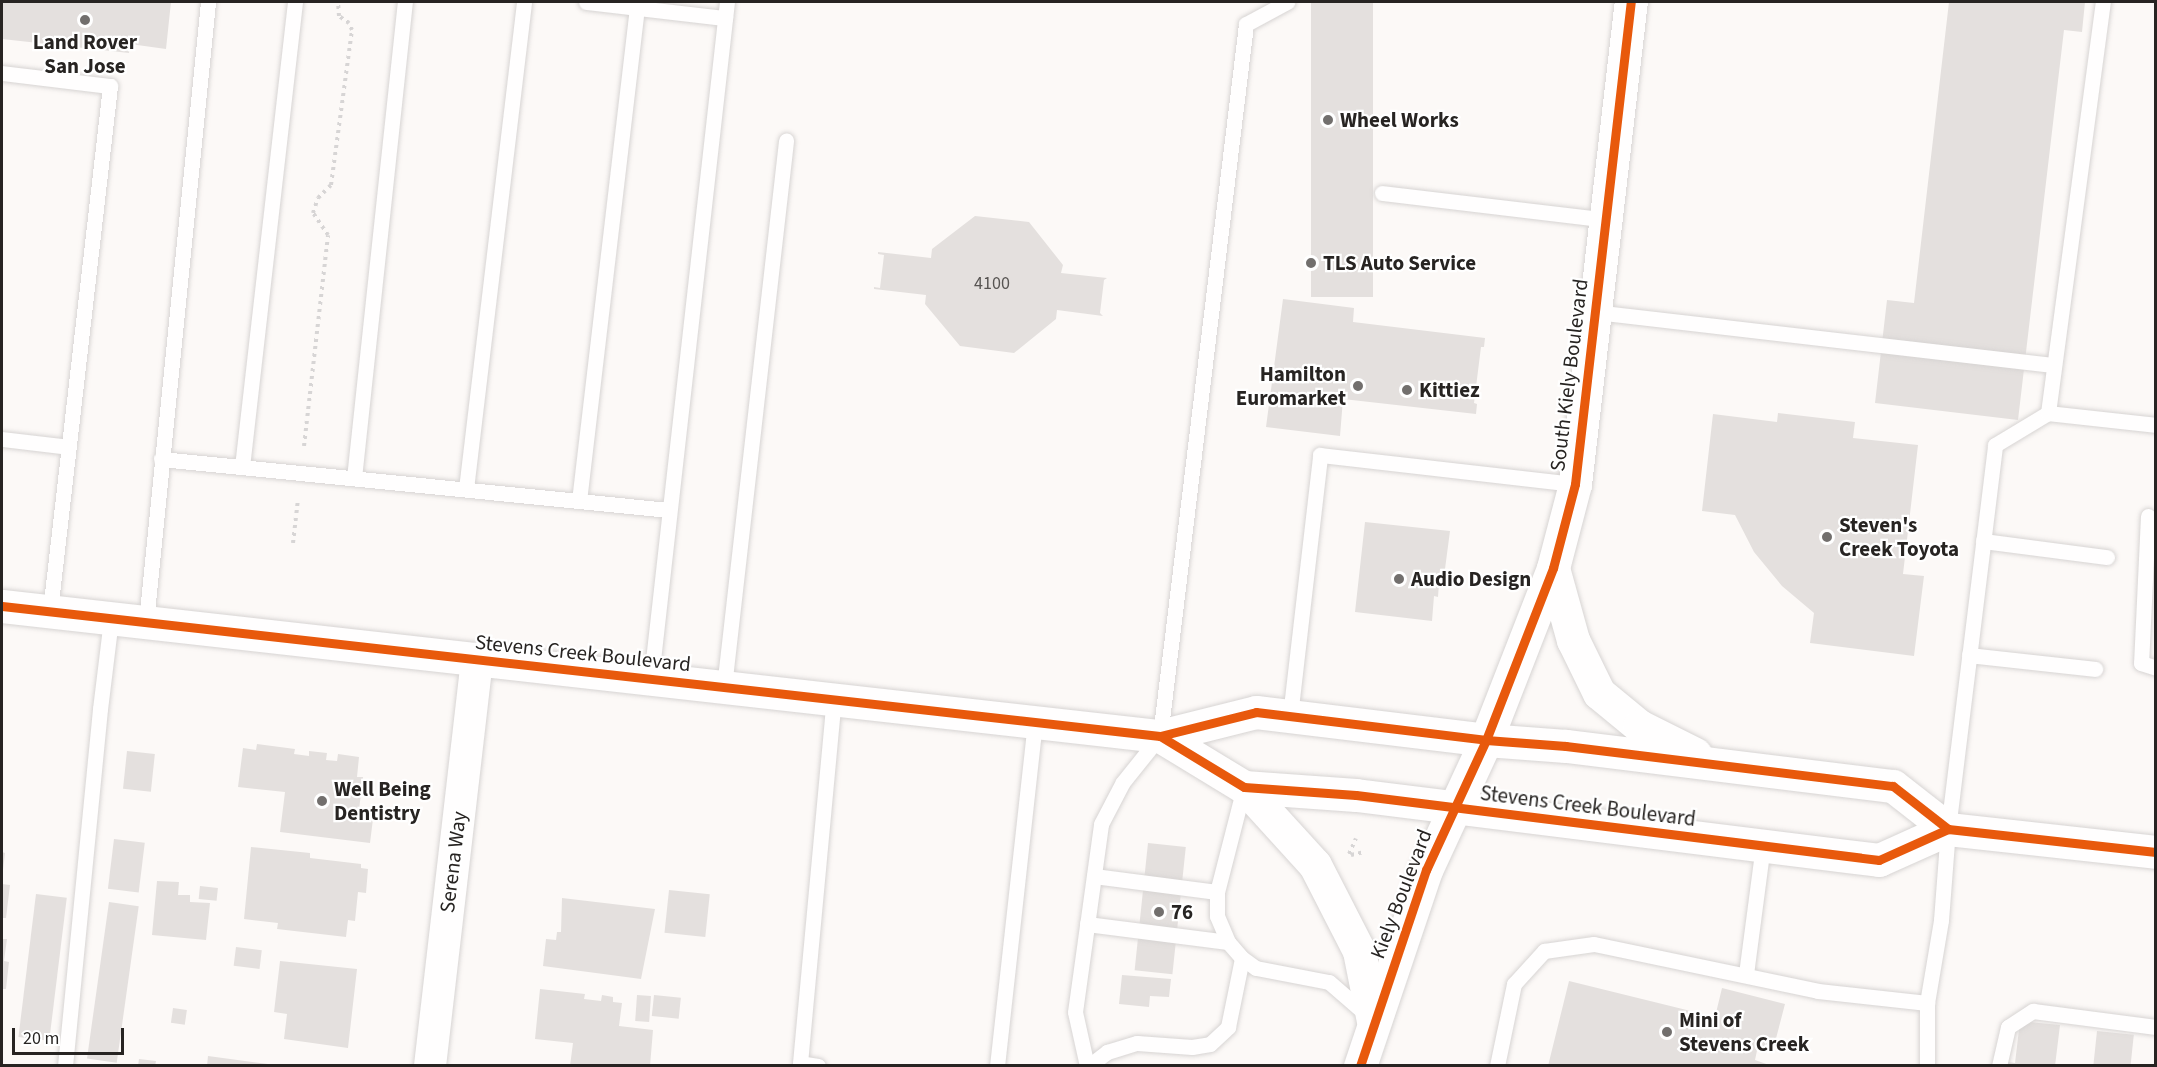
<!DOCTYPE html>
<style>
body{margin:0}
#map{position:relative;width:2157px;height:1067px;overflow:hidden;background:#fcf9f7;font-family:"Source Sans 3",sans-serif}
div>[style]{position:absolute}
.building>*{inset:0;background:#e4e0de;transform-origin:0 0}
.path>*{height:4px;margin-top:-2px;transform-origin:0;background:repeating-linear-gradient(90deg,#d7d5d5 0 3px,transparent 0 7.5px)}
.roads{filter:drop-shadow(0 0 2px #d7d4d3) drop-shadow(0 0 2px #d7d4d3)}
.lane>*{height:15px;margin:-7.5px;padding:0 7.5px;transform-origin:7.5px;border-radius:7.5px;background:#fffefe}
.street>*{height:32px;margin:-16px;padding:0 16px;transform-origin:16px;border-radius:16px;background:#fffefe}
.secondary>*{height:33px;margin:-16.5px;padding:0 16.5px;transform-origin:16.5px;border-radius:16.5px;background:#fffefe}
.primary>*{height:33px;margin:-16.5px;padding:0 16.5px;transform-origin:16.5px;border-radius:16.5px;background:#fffefe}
.cycleway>*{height:9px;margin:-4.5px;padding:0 4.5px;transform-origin:4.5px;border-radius:4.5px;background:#e8590c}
.dots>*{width:16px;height:16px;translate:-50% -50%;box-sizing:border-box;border:3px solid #fff;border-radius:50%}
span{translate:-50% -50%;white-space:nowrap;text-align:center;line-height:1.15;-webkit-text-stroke:4.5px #fff;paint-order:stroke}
.number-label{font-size:18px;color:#585553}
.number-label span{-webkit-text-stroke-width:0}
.poi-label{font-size:21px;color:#272422;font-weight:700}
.left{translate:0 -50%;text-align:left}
.right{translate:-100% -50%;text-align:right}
.street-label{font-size:21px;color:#272422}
.frame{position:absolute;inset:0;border:3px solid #272422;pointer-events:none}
.scale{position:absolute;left:12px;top:1028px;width:112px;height:27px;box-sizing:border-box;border:3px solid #272422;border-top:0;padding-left:8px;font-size:18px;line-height:21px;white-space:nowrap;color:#272422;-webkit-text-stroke:4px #fff;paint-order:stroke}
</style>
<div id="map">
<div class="building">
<i style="clip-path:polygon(2px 2px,171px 2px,166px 49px,130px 44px,129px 53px,2px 39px)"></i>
<i style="left:1311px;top:2px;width:62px;height:295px"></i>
<i style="clip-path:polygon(1949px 2px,2085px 2px,2082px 32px,2064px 30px,2018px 420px,1875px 403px,1887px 300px,1914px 303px)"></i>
<i style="clip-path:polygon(975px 216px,1029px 222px,1063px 265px,1061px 273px,1107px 278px,1104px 280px,1100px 313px,1103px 316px,1057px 310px,1056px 319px,1014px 353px,960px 346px,925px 304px,926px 295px,874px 289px,874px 287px,880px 288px,884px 255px,878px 254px,878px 252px,931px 258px,932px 249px)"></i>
<i style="clip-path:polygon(1283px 299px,1354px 308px,1353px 322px,1485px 338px,1484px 347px,1481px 347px,1474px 403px,1477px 404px,1476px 414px,1343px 399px,1340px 436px,1266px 427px)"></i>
<i style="clip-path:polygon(1778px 413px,1855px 422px,1853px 438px,1918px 445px,1903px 574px,1924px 576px,1914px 656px,1810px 643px,1814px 613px,1782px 586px,1754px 552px,1735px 515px,1702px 511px,1713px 414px,1777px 422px)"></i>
<i style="clip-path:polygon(1365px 522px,1450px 531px,1445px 569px,1440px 569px,1438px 597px,1434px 596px,1432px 621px,1355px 612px)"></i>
<i style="clip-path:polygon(257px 744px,295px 749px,294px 754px,309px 756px,309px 751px,327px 753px,326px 760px,337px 761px,338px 754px,359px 757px,357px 777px,363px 777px,359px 810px,374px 811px,370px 843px,280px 832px,285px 792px,238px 787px,243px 748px,256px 750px)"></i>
<i style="left:127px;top:751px;width:28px;height:38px;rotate:6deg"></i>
<i style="left:114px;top:839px;width:31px;height:50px;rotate:7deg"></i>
<i style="left:1148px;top:843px;width:38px;height:128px;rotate:6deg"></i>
<i style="clip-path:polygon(251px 847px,310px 853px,310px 858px,361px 864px,361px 868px,368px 869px,366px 893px,358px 892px,355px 921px,348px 920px,346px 937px,277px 929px,278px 923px,244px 919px)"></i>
<i style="clip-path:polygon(2px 852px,5px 853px,3px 870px,2px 870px)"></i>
<i style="clip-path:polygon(157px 881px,179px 882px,178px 895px,190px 895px,190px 902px,210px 903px,206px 940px,152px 935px)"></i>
<i style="clip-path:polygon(2px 884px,10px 885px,6px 918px,2px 918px)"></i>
<i style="left:200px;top:886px;width:18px;height:13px;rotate:6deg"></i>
<i style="left:669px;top:890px;width:41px;height:43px;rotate:6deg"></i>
<i style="left:36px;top:894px;width:31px;height:144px;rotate:7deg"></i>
<i style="clip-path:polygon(562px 898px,655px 909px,641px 979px,543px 966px,546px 939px,556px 940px,557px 932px,561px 932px)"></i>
<i style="left:109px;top:902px;width:30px;height:158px;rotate:8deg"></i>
<i style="clip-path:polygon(2px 939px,7px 939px,4px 961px,9px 962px,6px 989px,2px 989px)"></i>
<i style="left:236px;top:947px;width:26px;height:19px;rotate:7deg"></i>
<i style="clip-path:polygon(280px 961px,357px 969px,348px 1048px,284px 1039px,287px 1014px,274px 1012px)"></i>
<i style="clip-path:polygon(1122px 975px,1171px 979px,1169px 997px,1150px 996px,1149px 1007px,1119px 1004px)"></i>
<i style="clip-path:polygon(1569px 981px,1715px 1017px,1722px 988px,1785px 1004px,1773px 1050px,1758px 1046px,1755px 1060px,1772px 1066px,1548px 1066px)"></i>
<i style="clip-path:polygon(540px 989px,585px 994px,584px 999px,601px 1001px,602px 995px,613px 997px,613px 1002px,622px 1003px,619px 1026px,653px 1030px,650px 1066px,570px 1066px,573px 1043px,535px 1039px)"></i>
<i style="left:637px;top:995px;width:14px;height:26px;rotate:4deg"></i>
<i style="left:654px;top:995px;width:27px;height:21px;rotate:6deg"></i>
<i style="left:173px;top:1008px;width:14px;height:15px;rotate:8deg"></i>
<i style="clip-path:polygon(2020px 1021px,2060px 1025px,2055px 1066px,2002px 1066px,2002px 1061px,2015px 1063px)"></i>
<i style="left:2097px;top:1031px;width:37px;height:35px;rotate:6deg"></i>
<i style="clip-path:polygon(208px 1056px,268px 1064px,268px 1066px,207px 1066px)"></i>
<i style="clip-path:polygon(139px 1059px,156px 1061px,155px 1066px,138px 1066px)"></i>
</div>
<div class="path">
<i style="left:304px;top:446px;width:212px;rotate:-83.5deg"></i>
<i style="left:328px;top:235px;width:27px;rotate:-124deg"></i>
<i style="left:313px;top:213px;width:16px;rotate:-72deg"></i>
<i style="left:318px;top:198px;width:18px;rotate:-45deg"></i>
<i style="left:331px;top:185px;width:156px;rotate:-82.3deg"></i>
<i style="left:352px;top:30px;width:8px;rotate:-113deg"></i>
<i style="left:349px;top:23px;width:12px;rotate:-145deg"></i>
<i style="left:339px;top:16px;width:14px;rotate:-94deg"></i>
<i style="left:293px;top:543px;width:44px;rotate:-83.5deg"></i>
<i style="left:1349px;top:854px;width:17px;rotate:-66deg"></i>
<i style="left:1351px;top:855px;width:13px;rotate:-13deg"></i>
</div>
<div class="roads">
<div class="lane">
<i style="left:586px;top:2px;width:140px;rotate:6.6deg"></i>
<i style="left:2px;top:73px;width:109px;rotate:6.9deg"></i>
<i style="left:110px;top:86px;width:528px;rotate:96.52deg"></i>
<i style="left:1382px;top:193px;width:227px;rotate:6.8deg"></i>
<i style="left:1595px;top:312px;width:462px;rotate:6.6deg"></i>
<i style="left:2048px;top:413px;width:109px;rotate:6.3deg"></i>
<i style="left:2px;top:439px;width:67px;rotate:6.8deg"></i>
<i style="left:161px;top:459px;width:510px;rotate:5.74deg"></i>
<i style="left:242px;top:467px;width:468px;rotate:-83.5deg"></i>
<i style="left:354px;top:478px;width:479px;rotate:-83.9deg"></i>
<i style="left:466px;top:489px;width:490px;rotate:-83.2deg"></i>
<i style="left:579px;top:501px;width:497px;rotate:-83.3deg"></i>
<i style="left:2148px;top:516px;width:147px;rotate:92.7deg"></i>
<i style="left:2141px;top:663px;width:16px;rotate:18deg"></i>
<i style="left:1983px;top:541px;width:125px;rotate:7.4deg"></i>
<i style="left:146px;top:622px;width:623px;rotate:-84.29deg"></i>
<i style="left:1969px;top:655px;width:127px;rotate:6.3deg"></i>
<i style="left:651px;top:678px;width:680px;rotate:-83.59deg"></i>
<i style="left:724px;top:687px;width:550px;rotate:-83.52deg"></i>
<i style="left:1290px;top:716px;width:263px;rotate:-83.4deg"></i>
<i style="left:1320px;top:455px;width:257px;rotate:6.5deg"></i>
<i style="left:1244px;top:787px;width:108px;rotate:104.4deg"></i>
<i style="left:1217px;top:892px;width:24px;rotate:90deg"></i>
<i style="left:1217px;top:916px;width:28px;rotate:67deg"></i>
<i style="left:1228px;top:942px;width:21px;rotate:49deg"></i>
<i style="left:1242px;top:958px;width:17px;rotate:36deg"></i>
<i style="left:1256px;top:968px;width:74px;rotate:10.9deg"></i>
<i style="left:1329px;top:982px;width:50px;rotate:41deg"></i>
<i style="left:1094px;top:876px;width:124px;rotate:7.4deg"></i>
<i style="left:1087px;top:924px;width:142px;rotate:7.3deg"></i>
<i style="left:1746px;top:974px;width:130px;rotate:-82.5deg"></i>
<i style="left:1927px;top:1003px;width:63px;rotate:90deg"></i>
<i style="left:65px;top:1066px;width:359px;rotate:-84.4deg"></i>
<i style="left:100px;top:709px;width:91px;rotate:-83deg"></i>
<i style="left:818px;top:1066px;width:18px;rotate:-171deg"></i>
<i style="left:800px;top:1063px;width:366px;rotate:-84.7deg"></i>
<i style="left:997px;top:1066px;width:347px;rotate:-83.7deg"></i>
<i style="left:1087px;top:1066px;width:55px;rotate:-102.5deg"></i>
<i style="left:1075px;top:1012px;width:190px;rotate:-82.1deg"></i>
<i style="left:1101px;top:824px;width:47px;rotate:-62.4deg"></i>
<i style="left:1123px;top:782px;width:59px;rotate:-51.2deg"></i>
<i style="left:1160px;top:736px;width:717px;rotate:-83.11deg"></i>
<i style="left:1246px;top:24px;width:47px;rotate:-28.2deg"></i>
<i style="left:1089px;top:1066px;width:23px;rotate:-38deg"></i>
<i style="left:1107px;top:1052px;width:31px;rotate:-17deg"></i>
<i style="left:1137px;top:1043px;width:55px;rotate:4.2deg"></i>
<i style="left:1192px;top:1047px;width:18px;rotate:-9deg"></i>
<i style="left:1210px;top:1044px;width:25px;rotate:-43deg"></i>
<i style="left:1228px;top:1027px;width:70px;rotate:-78.5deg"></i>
<i style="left:1497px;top:1066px;width:84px;rotate:-78.3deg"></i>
<i style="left:1514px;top:984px;width:45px;rotate:-47.7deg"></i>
<i style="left:1544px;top:951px;width:50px;rotate:-8deg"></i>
<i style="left:1594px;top:944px;width:229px;rotate:11.8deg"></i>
<i style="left:1818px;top:991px;width:110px;rotate:6.3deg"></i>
<i style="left:1927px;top:1003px;width:84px;rotate:-80.4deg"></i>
<i style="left:1941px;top:920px;width:91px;rotate:-85.6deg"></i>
<i style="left:1948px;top:829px;width:387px;rotate:-83deg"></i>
<i style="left:1995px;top:445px;width:62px;rotate:-31.1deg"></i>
<i style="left:2048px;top:413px;width:415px;rotate:-82.4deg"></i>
<i style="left:1999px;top:1066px;width:40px;rotate:-77deg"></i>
<i style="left:2008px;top:1027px;width:30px;rotate:-33deg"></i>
<i style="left:2033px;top:1011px;width:124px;rotate:7.4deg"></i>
</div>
<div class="street">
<i style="left:430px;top:1066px;width:410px;rotate:-83.4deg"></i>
</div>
<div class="secondary">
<i style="left:1360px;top:1066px;width:207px;rotate:-71.4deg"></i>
<i style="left:1426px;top:870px;width:143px;rotate:-65.2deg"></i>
<i style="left:1486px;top:740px;width:185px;rotate:-68.7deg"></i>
<i style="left:1553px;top:568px;width:87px;rotate:-75.3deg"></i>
<i style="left:1575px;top:484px;width:485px;rotate:-83.4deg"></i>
</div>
<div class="primary">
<i style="left:1553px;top:568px;width:75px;rotate:74.5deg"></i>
<i style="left:1573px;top:640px;width:59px;rotate:63.9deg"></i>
<i style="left:1599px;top:693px;width:52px;rotate:39.5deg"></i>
<i style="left:1639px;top:726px;width:63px;rotate:26.6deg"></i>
<i style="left:2px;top:606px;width:1165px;rotate:6.41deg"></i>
<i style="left:1160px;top:736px;width:99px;rotate:-14deg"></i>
<i style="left:1256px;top:712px;width:232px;rotate:6.9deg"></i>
<i style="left:1486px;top:740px;width:80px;rotate:4.3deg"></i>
<i style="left:1566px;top:746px;width:329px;rotate:7deg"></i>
<i style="left:1893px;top:786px;width:70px;rotate:38deg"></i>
<i style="left:1160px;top:736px;width:98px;rotate:31.3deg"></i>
<i style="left:1244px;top:787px;width:112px;rotate:4.1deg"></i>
<i style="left:1356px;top:795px;width:527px;rotate:7.08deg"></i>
<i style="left:1879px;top:860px;width:76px;rotate:-24.2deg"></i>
<i style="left:1948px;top:829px;width:209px;rotate:6.3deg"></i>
<i style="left:1244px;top:787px;width:105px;rotate:47.7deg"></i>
<i style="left:1315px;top:865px;width:97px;rotate:62.9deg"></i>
<i style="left:1359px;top:951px;width:71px;rotate:78.7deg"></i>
</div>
</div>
<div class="cycleway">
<i style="left:2px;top:606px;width:1165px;rotate:6.41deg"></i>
<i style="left:1160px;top:736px;width:99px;rotate:-14deg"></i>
<i style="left:1256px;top:712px;width:232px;rotate:6.9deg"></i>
<i style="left:1486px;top:740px;width:80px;rotate:4.3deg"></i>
<i style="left:1566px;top:746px;width:329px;rotate:7deg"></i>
<i style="left:1893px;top:786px;width:70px;rotate:38deg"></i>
<i style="left:1160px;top:736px;width:98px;rotate:31.3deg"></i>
<i style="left:1244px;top:787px;width:112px;rotate:4.1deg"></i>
<i style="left:1356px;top:795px;width:527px;rotate:7.08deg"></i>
<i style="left:1879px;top:860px;width:76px;rotate:-24.2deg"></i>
<i style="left:1948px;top:829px;width:209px;rotate:6.3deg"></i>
<i style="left:1360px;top:1066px;width:207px;rotate:-71.4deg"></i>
<i style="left:1426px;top:870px;width:143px;rotate:-65.2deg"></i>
<i style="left:1486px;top:740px;width:185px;rotate:-68.7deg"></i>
<i style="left:1553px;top:568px;width:87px;rotate:-75.3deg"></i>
<i style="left:1575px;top:484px;width:485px;rotate:-83.4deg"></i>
</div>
<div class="dots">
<i style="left:85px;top:20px;background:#726f6d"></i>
<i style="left:1328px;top:120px;background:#726f6d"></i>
<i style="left:1311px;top:263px;background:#726f6d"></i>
<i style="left:1358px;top:386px;background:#726f6d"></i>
<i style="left:1407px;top:390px;background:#726f6d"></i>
<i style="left:1827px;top:537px;background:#726f6d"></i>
<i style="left:1399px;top:579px;background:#726f6d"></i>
<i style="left:322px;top:801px;background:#726f6d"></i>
<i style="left:1159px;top:912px;background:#726f6d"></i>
<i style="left:1667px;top:1032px;background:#726f6d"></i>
</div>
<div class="number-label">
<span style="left:992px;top:284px">4100</span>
</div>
<div class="poi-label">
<span style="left:85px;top:54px">Land Rover<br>San Jose</span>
<span class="left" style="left:1340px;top:120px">Wheel Works</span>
<span class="left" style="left:1323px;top:263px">TLS Auto Service</span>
<span class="right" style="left:1346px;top:386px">Hamilton<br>Euromarket</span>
<span class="left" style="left:1419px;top:390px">Kittiez</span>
<span class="left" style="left:1839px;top:537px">Steven's<br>Creek Toyota</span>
<span class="left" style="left:1411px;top:579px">Audio Design</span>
<span class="left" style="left:334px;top:801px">Well Being<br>Dentistry</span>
<span class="left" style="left:1171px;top:912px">76</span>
<span class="left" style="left:1679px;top:1032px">Mini of<br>Stevens Creek</span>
</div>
<div class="street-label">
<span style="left:1569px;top:375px;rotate:-83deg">South Kiely Boulevard</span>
<span style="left:583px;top:653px;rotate:6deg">Stevens Creek Boulevard</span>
<span style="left:1588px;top:806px;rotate:7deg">Stevens Creek Boulevard</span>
<span style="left:453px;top:862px;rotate:-83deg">Serena Way</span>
<span style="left:1401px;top:894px;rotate:-69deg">Kiely Boulevard</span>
</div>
<div class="frame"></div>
<div class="scale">20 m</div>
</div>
